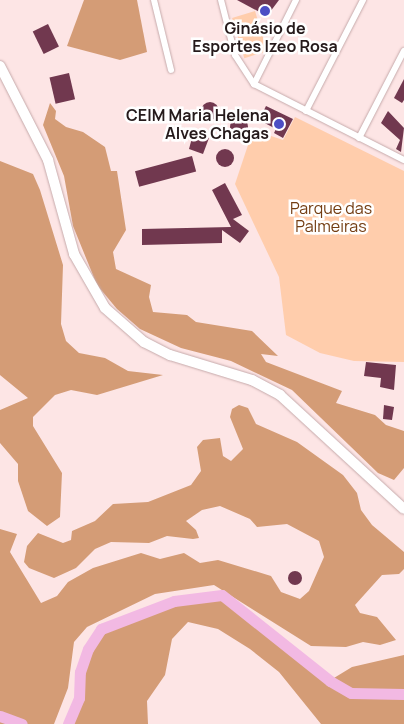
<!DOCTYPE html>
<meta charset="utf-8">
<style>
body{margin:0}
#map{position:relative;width:404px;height:724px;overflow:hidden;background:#fde5e5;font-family:Manrope,sans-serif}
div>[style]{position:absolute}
.green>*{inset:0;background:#ffcdac;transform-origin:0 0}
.forest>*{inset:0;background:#d49c76}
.river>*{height:11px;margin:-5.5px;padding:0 5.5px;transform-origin:5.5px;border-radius:5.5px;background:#f2b9e3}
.building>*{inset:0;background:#71384f;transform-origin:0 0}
.round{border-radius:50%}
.roads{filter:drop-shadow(0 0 1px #c6aaab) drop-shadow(0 0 1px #c6aaab)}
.minor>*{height:6px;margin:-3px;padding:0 3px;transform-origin:3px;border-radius:3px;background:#fff}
.highway>*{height:10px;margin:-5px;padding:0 5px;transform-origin:5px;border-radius:5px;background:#fff}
.dots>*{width:14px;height:14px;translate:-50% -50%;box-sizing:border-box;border:2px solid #fff;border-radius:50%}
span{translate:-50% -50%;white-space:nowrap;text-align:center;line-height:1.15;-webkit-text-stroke:5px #fff;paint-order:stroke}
.poi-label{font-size:16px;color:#251a1b;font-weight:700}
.right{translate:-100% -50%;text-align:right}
.park-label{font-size:16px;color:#733d12}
</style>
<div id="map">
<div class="green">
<i style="left:255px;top:11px;width:42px;height:24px;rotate:73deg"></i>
<i style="clip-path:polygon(295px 117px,404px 171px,404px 362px,354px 361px,320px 353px,286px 335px,279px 277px,235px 184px,253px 130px,283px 140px)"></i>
</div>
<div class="forest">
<i style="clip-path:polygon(84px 0,137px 0,147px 52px,120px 60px,67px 46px)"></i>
<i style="clip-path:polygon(50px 103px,56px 111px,55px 119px,66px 127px,83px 132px,105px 147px,111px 171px,117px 171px,126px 230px,113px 252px,116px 269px,151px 285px,149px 297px,153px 312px,187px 315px,196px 322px,252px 331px,278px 356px,261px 354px,266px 362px,342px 391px,336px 403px,375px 415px,386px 425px,404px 431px,404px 468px,394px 480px,378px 473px,292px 390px,231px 361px,181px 348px,140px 329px,117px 309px,97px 285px,73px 226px,64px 176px,43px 125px)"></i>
<i style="clip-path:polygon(0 161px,33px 174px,40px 190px,63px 265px,61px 324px,66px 341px,79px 353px,105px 358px,128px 371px,163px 375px,97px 395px,71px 390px,55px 395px,33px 417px,33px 426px,62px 473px,60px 517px,47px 526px,28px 511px,18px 481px,18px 464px,0 443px,0 410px,28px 398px,0 375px)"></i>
<i style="clip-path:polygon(239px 405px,248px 408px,256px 424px,297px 442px,343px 475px,357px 493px,361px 510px,372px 525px,404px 552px,404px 569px,399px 574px,382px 575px,355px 605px,360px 613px,377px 617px,396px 640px,380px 645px,363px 642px,346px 647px,311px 646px,214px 585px,155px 594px,87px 627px,74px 642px,68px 688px,54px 724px,0 724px,0 529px,17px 534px,10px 552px,41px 603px,57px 596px,68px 582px,93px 568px,141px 553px,160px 559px,184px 553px,200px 563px,218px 560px,271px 576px,281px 592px,300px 599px,309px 591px,324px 557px,319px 541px,287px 524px,257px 527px,250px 519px,220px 506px,202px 510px,186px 521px,196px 530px,199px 538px,193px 539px,167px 536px,149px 543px,111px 542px,95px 549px,76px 568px,54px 578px,29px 568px,24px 562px,27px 546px,38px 533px,63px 543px,71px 540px,72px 531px,95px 521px,113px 504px,148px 502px,191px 485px,201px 471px,197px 447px,203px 440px,220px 438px,223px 456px,231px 461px,243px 449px,230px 417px,232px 409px)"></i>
<i style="clip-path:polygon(222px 595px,329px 681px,352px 667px,404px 655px,404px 724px,321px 724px,279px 672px,250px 649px,218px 629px,188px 622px,172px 639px,165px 675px,147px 701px,148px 724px,68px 724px,79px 698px,80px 672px,88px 649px,101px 629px,174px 601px)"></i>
</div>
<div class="river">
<i style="left:0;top:716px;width:23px;rotate:20deg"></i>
<i style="left:68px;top:724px;width:28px;rotate:-67deg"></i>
<i style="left:79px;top:698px;width:26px;rotate:-88deg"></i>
<i style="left:80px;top:672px;width:24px;rotate:-71deg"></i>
<i style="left:88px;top:649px;width:24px;rotate:-57deg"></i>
<i style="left:101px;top:629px;width:78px;rotate:-21deg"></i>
<i style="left:174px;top:601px;width:48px;rotate:-7.1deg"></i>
<i style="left:222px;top:595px;width:138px;rotate:38.5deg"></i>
<i style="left:330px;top:681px;width:24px;rotate:30deg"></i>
<i style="left:351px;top:693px;width:53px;rotate:1.1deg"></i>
</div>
<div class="building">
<i style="clip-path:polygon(237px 0,279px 0,267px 16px)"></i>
<i style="left:48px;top:24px;width:25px;height:17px;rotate:64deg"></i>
<i style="left:69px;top:73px;width:27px;height:20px;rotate:77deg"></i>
<i style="clip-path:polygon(404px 79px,404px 100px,402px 103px,394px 98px)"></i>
<i class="round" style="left:201px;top:102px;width:18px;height:18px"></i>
<i style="clip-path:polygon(266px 106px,293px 119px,283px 138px,274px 133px,276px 129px,259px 120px)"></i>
<i style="clip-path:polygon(388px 111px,404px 128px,401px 152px,396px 149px,400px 140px,381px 123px)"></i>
<i class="round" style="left:230px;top:118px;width:18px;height:18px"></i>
<i style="clip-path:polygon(193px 134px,209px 138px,203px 154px,189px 149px)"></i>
<i class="round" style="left:216px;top:149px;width:18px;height:18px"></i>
<i style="left:192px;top:156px;width:16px;height:59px;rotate:75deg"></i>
<i style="clip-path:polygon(225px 183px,242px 215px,233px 219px,249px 231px,240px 243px,222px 230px,222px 243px,142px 245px,142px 229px,231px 227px,212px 190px)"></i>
<i style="clip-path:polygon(366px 362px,396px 365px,394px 390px,380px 387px,381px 378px,364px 376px)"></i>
<i style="clip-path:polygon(384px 405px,394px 407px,392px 420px,383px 419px)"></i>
<i class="round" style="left:288px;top:571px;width:14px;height:14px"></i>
</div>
<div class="roads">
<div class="minor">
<i style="left:154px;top:0;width:72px;rotate:76.3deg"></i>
<i style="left:221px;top:0;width:57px;rotate:75.7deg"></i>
<i style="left:235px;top:55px;width:35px;rotate:57deg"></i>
<i style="left:254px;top:84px;width:168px;rotate:26.9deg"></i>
<i style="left:254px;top:84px;width:94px;rotate:-63.4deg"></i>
<i style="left:306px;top:111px;width:125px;rotate:-62.8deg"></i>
<i style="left:359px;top:138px;width:98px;rotate:-62.7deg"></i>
</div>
<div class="highway">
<i style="left:0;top:66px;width:106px;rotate:62.9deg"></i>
<i style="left:48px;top:160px;width:98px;rotate:74.5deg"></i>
<i style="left:74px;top:254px;width:62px;rotate:60.1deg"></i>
<i style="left:105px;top:308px;width:52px;rotate:41.1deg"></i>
<i style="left:144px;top:342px;width:29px;rotate:27deg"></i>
<i style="left:170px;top:355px;width:86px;rotate:17deg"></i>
<i style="left:252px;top:380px;width:32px;rotate:28deg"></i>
<i style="left:280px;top:395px;width:168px;rotate:42.6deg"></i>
</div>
</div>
<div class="dots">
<i style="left:265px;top:11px;background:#4c4ec4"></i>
<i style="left:279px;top:124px;background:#4c4ec4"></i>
</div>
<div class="poi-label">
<span style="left:265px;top:37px">Ginásio de<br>Esportes Izeo Rosa</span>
<span class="right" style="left:269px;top:124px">CEIM Maria Helena<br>Alves Chagas</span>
</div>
<div class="park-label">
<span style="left:331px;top:217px">Parque das<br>Palmeiras</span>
</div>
</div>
